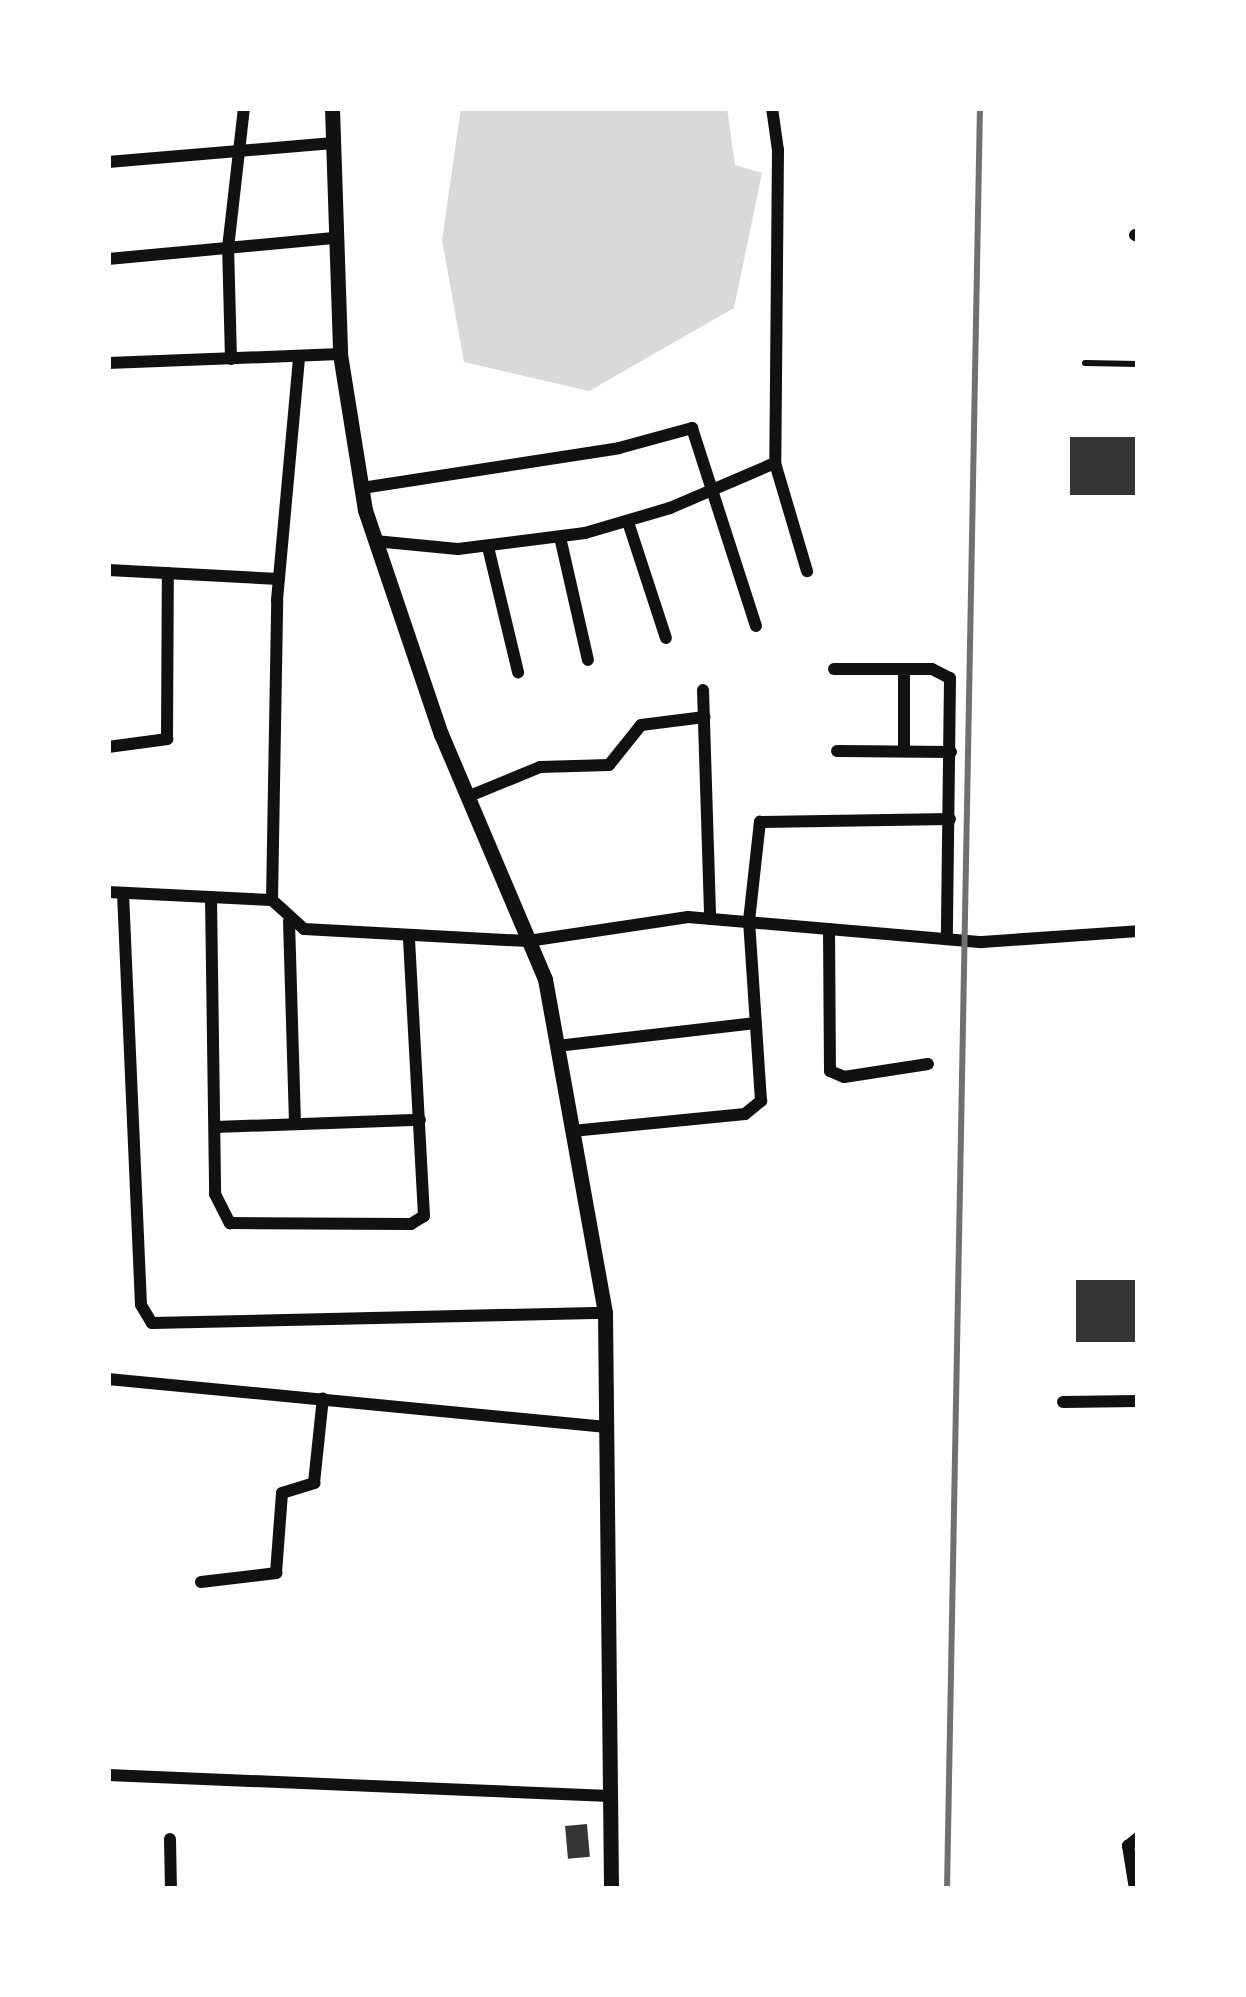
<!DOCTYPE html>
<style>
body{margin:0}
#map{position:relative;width:1246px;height:1997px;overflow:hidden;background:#fff;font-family:Helvetica,sans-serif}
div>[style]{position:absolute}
.water>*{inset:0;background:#d9d9d9}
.building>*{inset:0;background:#353535;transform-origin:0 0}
.service>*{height:6px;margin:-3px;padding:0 3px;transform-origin:3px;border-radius:3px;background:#111}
.minor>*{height:12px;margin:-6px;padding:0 6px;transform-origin:6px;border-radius:6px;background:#111}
.tertiary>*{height:15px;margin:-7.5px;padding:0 7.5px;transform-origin:7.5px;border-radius:7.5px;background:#111}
.rail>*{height:6px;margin:-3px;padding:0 3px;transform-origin:3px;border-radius:3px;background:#707070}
span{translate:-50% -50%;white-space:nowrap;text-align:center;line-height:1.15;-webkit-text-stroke:12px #fff;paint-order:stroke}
.frame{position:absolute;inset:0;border:111px solid #fff;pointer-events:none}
</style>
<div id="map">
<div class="water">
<i style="clip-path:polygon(461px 108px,727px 108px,735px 165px,762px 173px,734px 308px,589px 391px,464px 362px,442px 240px)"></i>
</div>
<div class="building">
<i style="left:1070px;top:437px;width:68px;height:58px"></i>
<i style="left:1138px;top:1280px;width:62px;height:62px;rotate:90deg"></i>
<i style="left:587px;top:1824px;width:33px;height:22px;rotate:85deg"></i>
</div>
<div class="service">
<i style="left:1085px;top:363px;width:53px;rotate:1.1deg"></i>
</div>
<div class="minor">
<i style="left:772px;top:108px;width:42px;rotate:81.9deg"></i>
<i style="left:778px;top:150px;width:313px;rotate:90.5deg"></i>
<i style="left:775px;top:463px;width:113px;rotate:73.5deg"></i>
<i style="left:108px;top:162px;width:226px;rotate:-4.8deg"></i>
<i style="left:1135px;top:235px;width:3px;rotate:18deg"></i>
<i style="left:108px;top:259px;width:229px;rotate:-5.3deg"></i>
<i style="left:231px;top:359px;width:111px;rotate:-91.5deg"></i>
<i style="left:228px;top:248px;width:141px;rotate:-83.5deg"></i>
<i style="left:108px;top:363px;width:232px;rotate:-2.2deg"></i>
<i style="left:362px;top:488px;width:260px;rotate:-8.8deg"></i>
<i style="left:619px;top:448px;width:76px;rotate:-15.3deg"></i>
<i style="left:692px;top:428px;width:208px;rotate:72.1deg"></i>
<i style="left:628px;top:522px;width:122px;rotate:71.9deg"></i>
<i style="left:560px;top:537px;width:126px;rotate:77.2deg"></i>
<i style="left:375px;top:541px;width:83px;rotate:5.5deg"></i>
<i style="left:458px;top:549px;width:128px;rotate:-7.2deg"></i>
<i style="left:585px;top:533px;width:89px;rotate:-16.4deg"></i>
<i style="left:670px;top:508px;width:114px;rotate:-23.2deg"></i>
<i style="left:488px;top:547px;width:129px;rotate:76.5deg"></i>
<i style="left:108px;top:570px;width:171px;rotate:3deg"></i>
<i style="left:834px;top:669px;width:98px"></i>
<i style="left:932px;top:669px;width:20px;rotate:27deg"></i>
<i style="left:950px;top:678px;width:261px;rotate:90.7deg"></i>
<i style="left:904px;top:669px;width:82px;rotate:90deg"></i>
<i style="left:703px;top:690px;width:229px;rotate:88.2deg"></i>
<i style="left:108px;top:747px;width:60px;rotate:-7.7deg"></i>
<i style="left:167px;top:739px;width:166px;rotate:-89.7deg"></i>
<i style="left:837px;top:751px;width:114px;rotate:0.5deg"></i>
<i style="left:467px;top:797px;width:79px;rotate:-22.3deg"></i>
<i style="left:540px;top:767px;width:69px;rotate:-1.7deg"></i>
<i style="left:609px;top:765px;width:51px;rotate:-51.3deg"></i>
<i style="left:641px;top:725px;width:64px;rotate:-7.2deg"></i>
<i style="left:108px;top:892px;width:164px;rotate:2.8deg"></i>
<i style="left:272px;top:900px;width:300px;rotate:-89deg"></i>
<i style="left:277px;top:600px;width:245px;rotate:-84.8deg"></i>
<i style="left:123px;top:893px;width:412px;rotate:87.5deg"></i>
<i style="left:141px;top:1305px;width:21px;rotate:59deg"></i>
<i style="left:152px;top:1323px;width:453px;rotate:-1.3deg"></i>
<i style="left:211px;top:897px;width:297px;rotate:89.2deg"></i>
<i style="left:215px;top:1194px;width:33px;rotate:63deg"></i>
<i style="left:230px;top:1223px;width:181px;rotate:0.3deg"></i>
<i style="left:411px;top:1224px;width:15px;rotate:-32deg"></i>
<i style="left:424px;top:1216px;width:280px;rotate:-93.1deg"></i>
<i style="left:272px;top:900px;width:43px;rotate:42.2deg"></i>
<i style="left:304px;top:929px;width:224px;rotate:3.1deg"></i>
<i style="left:528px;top:941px;width:162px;rotate:-8.5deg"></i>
<i style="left:688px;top:917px;width:295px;rotate:4.9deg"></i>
<i style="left:982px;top:942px;width:156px;rotate:-4deg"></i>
<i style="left:289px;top:921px;width:203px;rotate:88.3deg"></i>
<i style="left:829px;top:929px;width:142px;rotate:89.6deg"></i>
<i style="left:830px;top:1071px;width:15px;rotate:23deg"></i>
<i style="left:844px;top:1077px;width:85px;rotate:-8.8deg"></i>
<i style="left:557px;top:1046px;width:200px;rotate:-6.6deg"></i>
<i style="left:215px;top:1127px;width:205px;rotate:-2deg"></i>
<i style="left:572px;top:1131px;width:174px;rotate:-5.6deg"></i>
<i style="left:745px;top:1114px;width:21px;rotate:-39deg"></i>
<i style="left:761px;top:1101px;width:180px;rotate:-93.8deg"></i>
<i style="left:749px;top:921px;width:100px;rotate:-83.7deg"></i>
<i style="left:760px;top:822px;width:190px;rotate:-0.9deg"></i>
<i style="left:108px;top:1379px;width:498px;rotate:5.5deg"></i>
<i style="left:1063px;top:1402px;width:75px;rotate:-0.8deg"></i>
<i style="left:201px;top:1582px;width:76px;rotate:-6.8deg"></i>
<i style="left:276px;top:1573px;width:80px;rotate:-85.7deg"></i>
<i style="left:282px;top:1493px;width:34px;rotate:-17deg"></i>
<i style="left:314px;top:1483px;width:85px;rotate:-84deg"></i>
<i style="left:108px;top:1775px;width:502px;rotate:2.4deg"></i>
<i style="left:170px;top:1839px;width:50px;rotate:88.9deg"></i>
<i style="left:1135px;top:1889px;width:44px;rotate:-99.2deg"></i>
<i style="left:1128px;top:1846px;width:13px;rotate:-39deg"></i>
</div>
<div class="tertiary">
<i style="left:332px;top:108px;width:246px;rotate:88.1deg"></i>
<i style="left:340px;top:354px;width:158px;rotate:80.9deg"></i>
<i style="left:365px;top:510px;width:237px;rotate:71.3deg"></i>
<i style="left:441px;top:734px;width:266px;rotate:67deg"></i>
<i style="left:545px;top:979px;width:339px;rotate:79.8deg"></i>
<i style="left:605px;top:1313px;width:576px;rotate:89.4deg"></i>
</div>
<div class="rail">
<i style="left:947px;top:1889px;width:1781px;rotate:-88.94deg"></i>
</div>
<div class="frame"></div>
</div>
